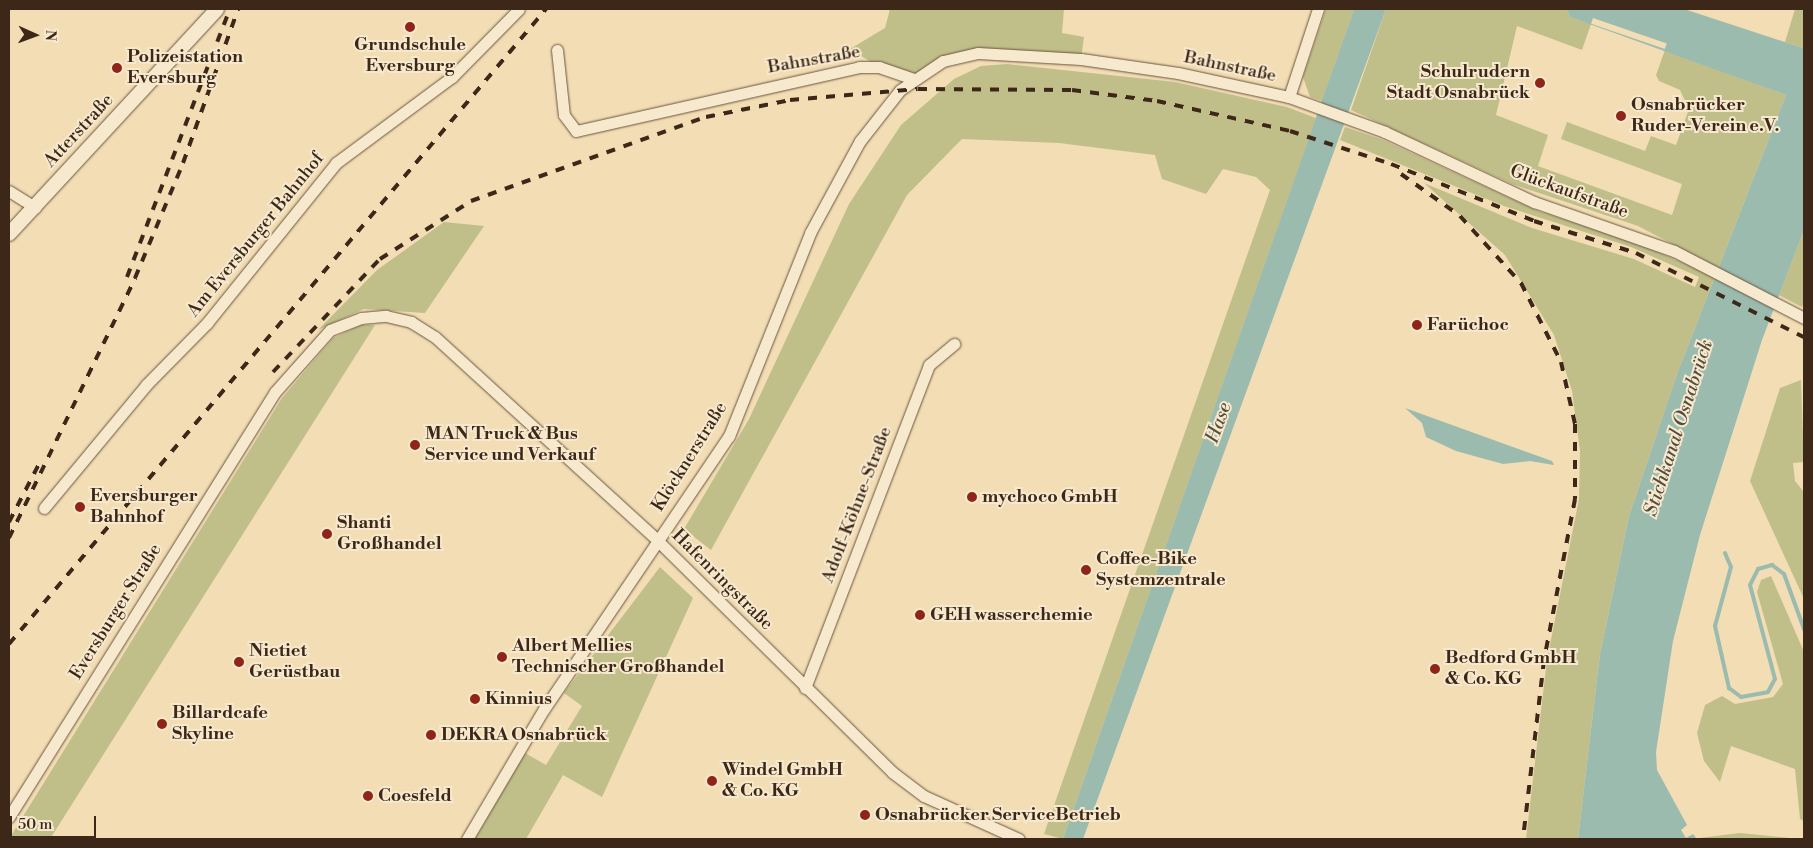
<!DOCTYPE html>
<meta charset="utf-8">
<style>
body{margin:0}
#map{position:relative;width:1813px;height:848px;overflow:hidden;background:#f2ddb4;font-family:"Libre Bodoni",serif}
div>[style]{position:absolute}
.green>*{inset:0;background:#c1bf89}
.water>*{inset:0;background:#9bbbaf}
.pier>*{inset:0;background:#f2ddb4;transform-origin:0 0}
.stream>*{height:4px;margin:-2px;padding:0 2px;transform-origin:2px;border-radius:2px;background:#9bbbaf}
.roads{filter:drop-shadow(0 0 1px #6a543f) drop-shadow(0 0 1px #6a543f)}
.minor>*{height:11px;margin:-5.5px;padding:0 5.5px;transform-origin:5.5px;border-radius:5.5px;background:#f7e9ce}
.tertiary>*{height:14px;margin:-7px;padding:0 7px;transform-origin:7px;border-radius:7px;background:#f7e9ce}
.rail>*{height:4px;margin-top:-2px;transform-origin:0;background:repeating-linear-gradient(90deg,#3c2718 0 9px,transparent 0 18px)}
.dots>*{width:14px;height:14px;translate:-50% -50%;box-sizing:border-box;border:2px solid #f7e9ce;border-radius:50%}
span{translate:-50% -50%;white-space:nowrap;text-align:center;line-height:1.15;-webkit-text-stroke:4px #f7e9ce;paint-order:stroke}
.poi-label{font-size:18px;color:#3c2718;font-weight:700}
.left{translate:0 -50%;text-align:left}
.right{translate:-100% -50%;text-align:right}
.street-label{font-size:18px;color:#3c2718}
.water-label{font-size:19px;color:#544c3e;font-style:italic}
.frame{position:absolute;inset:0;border:10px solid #3c2718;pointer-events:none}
.north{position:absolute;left:10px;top:10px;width:50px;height:50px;-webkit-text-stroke:4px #f7e9ce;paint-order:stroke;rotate:92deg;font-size:14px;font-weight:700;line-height:20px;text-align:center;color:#3c2718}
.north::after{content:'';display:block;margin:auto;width:18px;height:22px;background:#3c2718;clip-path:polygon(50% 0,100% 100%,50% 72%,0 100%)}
.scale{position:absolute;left:10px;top:816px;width:86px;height:22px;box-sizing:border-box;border:2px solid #3c2718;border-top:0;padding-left:6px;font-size:15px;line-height:18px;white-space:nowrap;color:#3c2718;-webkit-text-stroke:4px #f7e9ce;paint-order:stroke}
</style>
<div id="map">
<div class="green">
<i style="clip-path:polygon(890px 9px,1064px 9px,1062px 33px,1084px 37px,1081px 59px,978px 53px,913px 79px,879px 67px,850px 49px,885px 28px)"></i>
<i style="clip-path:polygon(1326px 9px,1354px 9px,1322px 101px,1310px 97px,1303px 77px)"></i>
<i style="clip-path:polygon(1386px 9px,1567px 9px,1570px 17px,1591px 24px,1582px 50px,1517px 26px,1496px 115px,1548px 135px,1538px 166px,1672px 215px,1682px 184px,1561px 139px,1567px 122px,1645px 151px,1651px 136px,1676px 145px,1689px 109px,1680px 90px,1659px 81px,1656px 75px,1665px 50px,1786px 95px,1677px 374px,1629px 516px,1600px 654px,1578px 839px,1526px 839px,1547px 660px,1579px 499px,1580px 451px,1572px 391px,1554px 335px,1505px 255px,1424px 183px,1532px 228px,1634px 259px,1695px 287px,1699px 277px,1631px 247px,1504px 206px,1340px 140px,1345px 127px,1381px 139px,1538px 211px,1632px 241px,1702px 271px,1707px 262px,1638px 226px,1512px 184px,1351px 110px)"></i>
<i style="clip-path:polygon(1795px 9px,1804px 9px,1803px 48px,1785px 42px)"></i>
<i style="clip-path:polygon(1007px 64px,1175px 82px,1287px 107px,1316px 118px,1063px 839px,1044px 834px,1270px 190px,1256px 177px,1223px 169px,1206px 194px,1162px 179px,1155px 155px,1059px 143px,962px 139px,907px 195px,711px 550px,684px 529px,749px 419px,849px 204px,901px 125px,954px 79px,981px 66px)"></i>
<i style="clip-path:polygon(444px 222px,484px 226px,425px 313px,364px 309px,318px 330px,377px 270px)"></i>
<i style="clip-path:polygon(1804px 230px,1804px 302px,1802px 307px,1779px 295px)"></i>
<i style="clip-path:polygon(361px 325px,375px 325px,50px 839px,9px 839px,282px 398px,333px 338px)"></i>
<i style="clip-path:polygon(1801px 380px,1804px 462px,1793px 463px,1795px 481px,1804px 492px,1804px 599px,1750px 481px,1780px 388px)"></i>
<i style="clip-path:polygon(660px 567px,693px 598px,602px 797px,563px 775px,526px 839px,475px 839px,525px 753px,546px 765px,582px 706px,564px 693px)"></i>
<i style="clip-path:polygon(1771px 576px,1804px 652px,1804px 821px,1800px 819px,1795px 769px,1731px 746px,1720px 782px,1704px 761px,1697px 733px,1705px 705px,1722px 696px,1735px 704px,1773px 697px,1783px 684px,1757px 592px,1761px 580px)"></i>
<i style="clip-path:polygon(1740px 833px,1790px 838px,1792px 839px,1699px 838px)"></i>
</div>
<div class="water">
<i style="clip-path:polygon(1354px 9px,1386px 9px,1083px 839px,1063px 839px)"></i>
<i style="clip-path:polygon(1567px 9px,1684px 9px,1803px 48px,1804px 44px,1804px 230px,1762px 340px,1700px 535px,1673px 641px,1656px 752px,1657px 770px,1687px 825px,1681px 830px,1686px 838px,1693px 834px,1697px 839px,1578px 839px,1600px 654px,1629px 516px,1677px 374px,1786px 95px,1570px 17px)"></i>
<i style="clip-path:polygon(1405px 408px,1552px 461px,1554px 465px,1530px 461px,1503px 464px,1456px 451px,1426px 437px,1422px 423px)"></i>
</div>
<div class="pier">
<i style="left:1593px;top:18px;width:78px;height:6px;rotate:19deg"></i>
</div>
<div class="stream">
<i style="left:1725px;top:553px;width:15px;rotate:67deg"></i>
<i style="left:1731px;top:567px;width:61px;rotate:105.2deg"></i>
<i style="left:1715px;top:626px;width:64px;rotate:77.3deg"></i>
<i style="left:1729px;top:688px;width:15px;rotate:37deg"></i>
<i style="left:1741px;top:697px;width:27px;rotate:-10deg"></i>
<i style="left:1768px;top:692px;width:15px;rotate:-62deg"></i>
<i style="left:1775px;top:679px;width:97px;rotate:-104.9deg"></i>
<i style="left:1750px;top:585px;width:18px;rotate:-63deg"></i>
<i style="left:1758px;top:569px;width:15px;rotate:-16deg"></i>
<i style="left:1772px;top:565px;width:15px;rotate:37deg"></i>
<i style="left:1784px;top:574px;width:59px;rotate:70deg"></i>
</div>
<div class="roads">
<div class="minor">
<i style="left:557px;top:50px;width:65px;rotate:83.9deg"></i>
<i style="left:564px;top:115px;width:20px;rotate:53deg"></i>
<i style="left:576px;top:131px;width:290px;rotate:-12.7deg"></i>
<i style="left:859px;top:67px;width:20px"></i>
<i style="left:879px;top:67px;width:36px;rotate:19deg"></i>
<i style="left:1289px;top:97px;width:93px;rotate:-71.8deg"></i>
<i style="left:9px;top:191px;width:31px;rotate:32deg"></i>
<i style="left:44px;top:508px;width:160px;rotate:-50.3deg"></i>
<i style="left:146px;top:385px;width:87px;rotate:-45.5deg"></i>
<i style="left:207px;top:323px;width:206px;rotate:-51.1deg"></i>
<i style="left:336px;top:163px;width:144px;rotate:-36.6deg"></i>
<i style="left:452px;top:77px;width:95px;rotate:-45.4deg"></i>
<i style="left:805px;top:688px;width:346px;rotate:-69deg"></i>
<i style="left:929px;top:365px;width:33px;rotate:-40deg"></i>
<i style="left:9px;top:817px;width:501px;rotate:-57.96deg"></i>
<i style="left:275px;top:392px;width:83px;rotate:-48.4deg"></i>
<i style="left:330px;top:330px;width:33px;rotate:-21deg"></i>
<i style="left:361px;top:318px;width:25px;rotate:-5deg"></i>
<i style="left:386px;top:316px;width:26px;rotate:13deg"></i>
<i style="left:411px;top:322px;width:28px;rotate:32deg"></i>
<i style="left:435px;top:337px;width:301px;rotate:42.4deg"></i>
<i style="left:657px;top:540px;width:330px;rotate:44.6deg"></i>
<i style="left:892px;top:772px;width:40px;rotate:37deg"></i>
<i style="left:924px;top:796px;width:104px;rotate:24.4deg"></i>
<i style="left:467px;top:839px;width:151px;rotate:-59.4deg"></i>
<i style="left:544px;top:709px;width:330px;rotate:-55.9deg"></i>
<i style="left:729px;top:436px;width:219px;rotate:-68.2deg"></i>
<i style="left:810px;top:233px;width:105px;rotate:-61.5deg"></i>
<i style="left:860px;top:141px;width:65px;rotate:-51.9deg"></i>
<i style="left:900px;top:90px;width:52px;rotate:-34deg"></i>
<i style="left:943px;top:61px;width:36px;rotate:-13deg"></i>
<i style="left:978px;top:53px;width:103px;rotate:3.3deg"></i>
<i style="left:1081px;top:59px;width:98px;rotate:8.2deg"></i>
<i style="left:1178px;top:73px;width:114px;rotate:12.2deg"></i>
<i style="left:1289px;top:97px;width:102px;rotate:20deg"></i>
<i style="left:1385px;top:132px;width:165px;rotate:25.2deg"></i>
<i style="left:1534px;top:202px;width:148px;rotate:19.3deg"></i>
<i style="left:1674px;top:251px;width:146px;rotate:27.3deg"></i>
</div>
<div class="tertiary">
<i style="left:9px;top:234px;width:306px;rotate:-47.2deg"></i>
</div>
</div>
<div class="rail">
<i style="left:1401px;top:174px;width:72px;rotate:35.4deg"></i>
<i style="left:1460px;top:216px;width:91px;rotate:47.7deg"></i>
<i style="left:1521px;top:283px;width:89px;rotate:63.1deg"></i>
<i style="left:1561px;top:362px;width:64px;rotate:77.3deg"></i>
<i style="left:1575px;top:424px;width:75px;rotate:90deg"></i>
<i style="left:1575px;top:499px;width:164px;rotate:100.9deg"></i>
<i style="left:1544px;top:660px;width:180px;rotate:96.7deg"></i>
<i style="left:127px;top:277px;width:287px;rotate:-69deg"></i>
<i style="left:273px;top:372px;width:156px;rotate:-46.6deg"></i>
<i style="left:380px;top:259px;width:108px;rotate:-32.5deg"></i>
<i style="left:471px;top:201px;width:250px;rotate:-19.7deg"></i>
<i style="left:706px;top:117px;width:86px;rotate:-11.4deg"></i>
<i style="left:790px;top:100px;width:128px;rotate:-4.9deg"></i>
<i style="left:918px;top:89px;width:154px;rotate:0.4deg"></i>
<i style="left:1072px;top:90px;width:86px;rotate:7.4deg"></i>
<i style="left:1157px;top:101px;width:136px;rotate:12.7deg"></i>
<i style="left:1290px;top:131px;width:106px;rotate:18.1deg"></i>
<i style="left:1391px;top:164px;width:154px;rotate:21.7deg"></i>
<i style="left:1534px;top:221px;width:107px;rotate:17.4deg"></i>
<i style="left:1636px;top:253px;width:188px;rotate:26.6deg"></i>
<i style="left:9px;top:522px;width:68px;rotate:-62.7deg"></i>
<i style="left:9px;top:538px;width:289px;rotate:-64.1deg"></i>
<i style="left:135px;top:278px;width:125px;rotate:-67.3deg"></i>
<i style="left:183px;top:163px;width:164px;rotate:-70.3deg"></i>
<i style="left:9px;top:644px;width:832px;rotate:-49.78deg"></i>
</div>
<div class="dots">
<i style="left:410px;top:27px;background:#8f2418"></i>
<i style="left:117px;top:68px;background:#8f2418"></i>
<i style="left:1540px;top:83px;background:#8f2418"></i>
<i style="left:1621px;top:116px;background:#8f2418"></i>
<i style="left:1417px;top:325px;background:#8f2418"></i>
<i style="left:415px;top:445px;background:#8f2418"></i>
<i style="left:972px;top:497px;background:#8f2418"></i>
<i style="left:80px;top:507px;background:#8f2418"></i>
<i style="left:327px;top:534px;background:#8f2418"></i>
<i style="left:1086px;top:570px;background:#8f2418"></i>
<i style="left:920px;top:615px;background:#8f2418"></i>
<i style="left:502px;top:657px;background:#8f2418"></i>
<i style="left:239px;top:662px;background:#8f2418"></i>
<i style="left:1435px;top:669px;background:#8f2418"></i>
<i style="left:475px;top:699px;background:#8f2418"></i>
<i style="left:162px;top:724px;background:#8f2418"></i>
<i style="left:431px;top:735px;background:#8f2418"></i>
<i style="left:712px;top:781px;background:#8f2418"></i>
<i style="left:368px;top:796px;background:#8f2418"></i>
<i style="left:865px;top:815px;background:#8f2418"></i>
</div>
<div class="poi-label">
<span style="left:410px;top:56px">Grundschule<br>Eversburg</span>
<span class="left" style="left:127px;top:68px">Polizeistation<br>Eversburg</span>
<span class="right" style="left:1530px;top:83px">Schulrudern<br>Stadt Osnabrück</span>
<span class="left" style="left:1631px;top:116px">Osnabrücker<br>Ruder-Verein e.V.</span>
<span class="left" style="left:1427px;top:325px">Farüchoc</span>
<span class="left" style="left:425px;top:445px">MAN Truck &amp; Bus<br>Service und Verkauf</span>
<span class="left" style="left:90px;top:507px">Eversburger<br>Bahnhof</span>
<span class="left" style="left:982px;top:497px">mychoco GmbH</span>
<span class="left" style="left:337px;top:534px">Shanti<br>Großhandel</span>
<span class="left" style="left:1096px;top:570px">Coffee-Bike<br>Systemzentrale</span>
<span class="left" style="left:930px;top:615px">GEH wasserchemie</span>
<span class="left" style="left:512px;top:657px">Albert Mellies<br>Technischer Großhandel</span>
<span class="left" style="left:249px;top:662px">Nietiet<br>Gerüstbau</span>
<span class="left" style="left:1445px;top:669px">Bedford GmbH<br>&amp; Co. KG</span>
<span class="left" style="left:485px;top:699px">Kinnius</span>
<span class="left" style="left:172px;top:724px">Billardcafe<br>Skyline</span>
<span class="left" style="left:441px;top:735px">DEKRA Osnabrück</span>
<span class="left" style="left:722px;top:781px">Windel GmbH<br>&amp; Co. KG</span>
<span class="left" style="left:378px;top:796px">Coesfeld</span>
<span class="left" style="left:875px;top:815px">Osnabrücker ServiceBetrieb</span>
</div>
<div class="street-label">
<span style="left:814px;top:60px;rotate:-10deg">Bahnstraße</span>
<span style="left:1230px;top:67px;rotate:12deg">Bahnstraße</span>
<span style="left:79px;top:131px;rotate:-47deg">Atterstraße</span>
<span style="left:1569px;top:192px;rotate:20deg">Glückaufstraße</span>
<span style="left:256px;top:235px;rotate:-51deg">Am Eversburger Bahnhof</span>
<span style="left:690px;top:457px;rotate:-58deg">Klöcknerstraße</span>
<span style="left:857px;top:505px;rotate:-69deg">Adolf-Köhne-Straße</span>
<span style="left:722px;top:580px;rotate:45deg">Hafenringstraße</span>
<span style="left:116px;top:612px;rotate:-58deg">Eversburger Straße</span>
</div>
<div class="water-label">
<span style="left:1219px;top:423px;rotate:-70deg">Hase</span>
<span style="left:1679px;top:428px;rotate:-72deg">Stichkanal Osnabrück</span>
</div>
<div class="frame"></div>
<div class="north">N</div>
<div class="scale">50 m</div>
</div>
